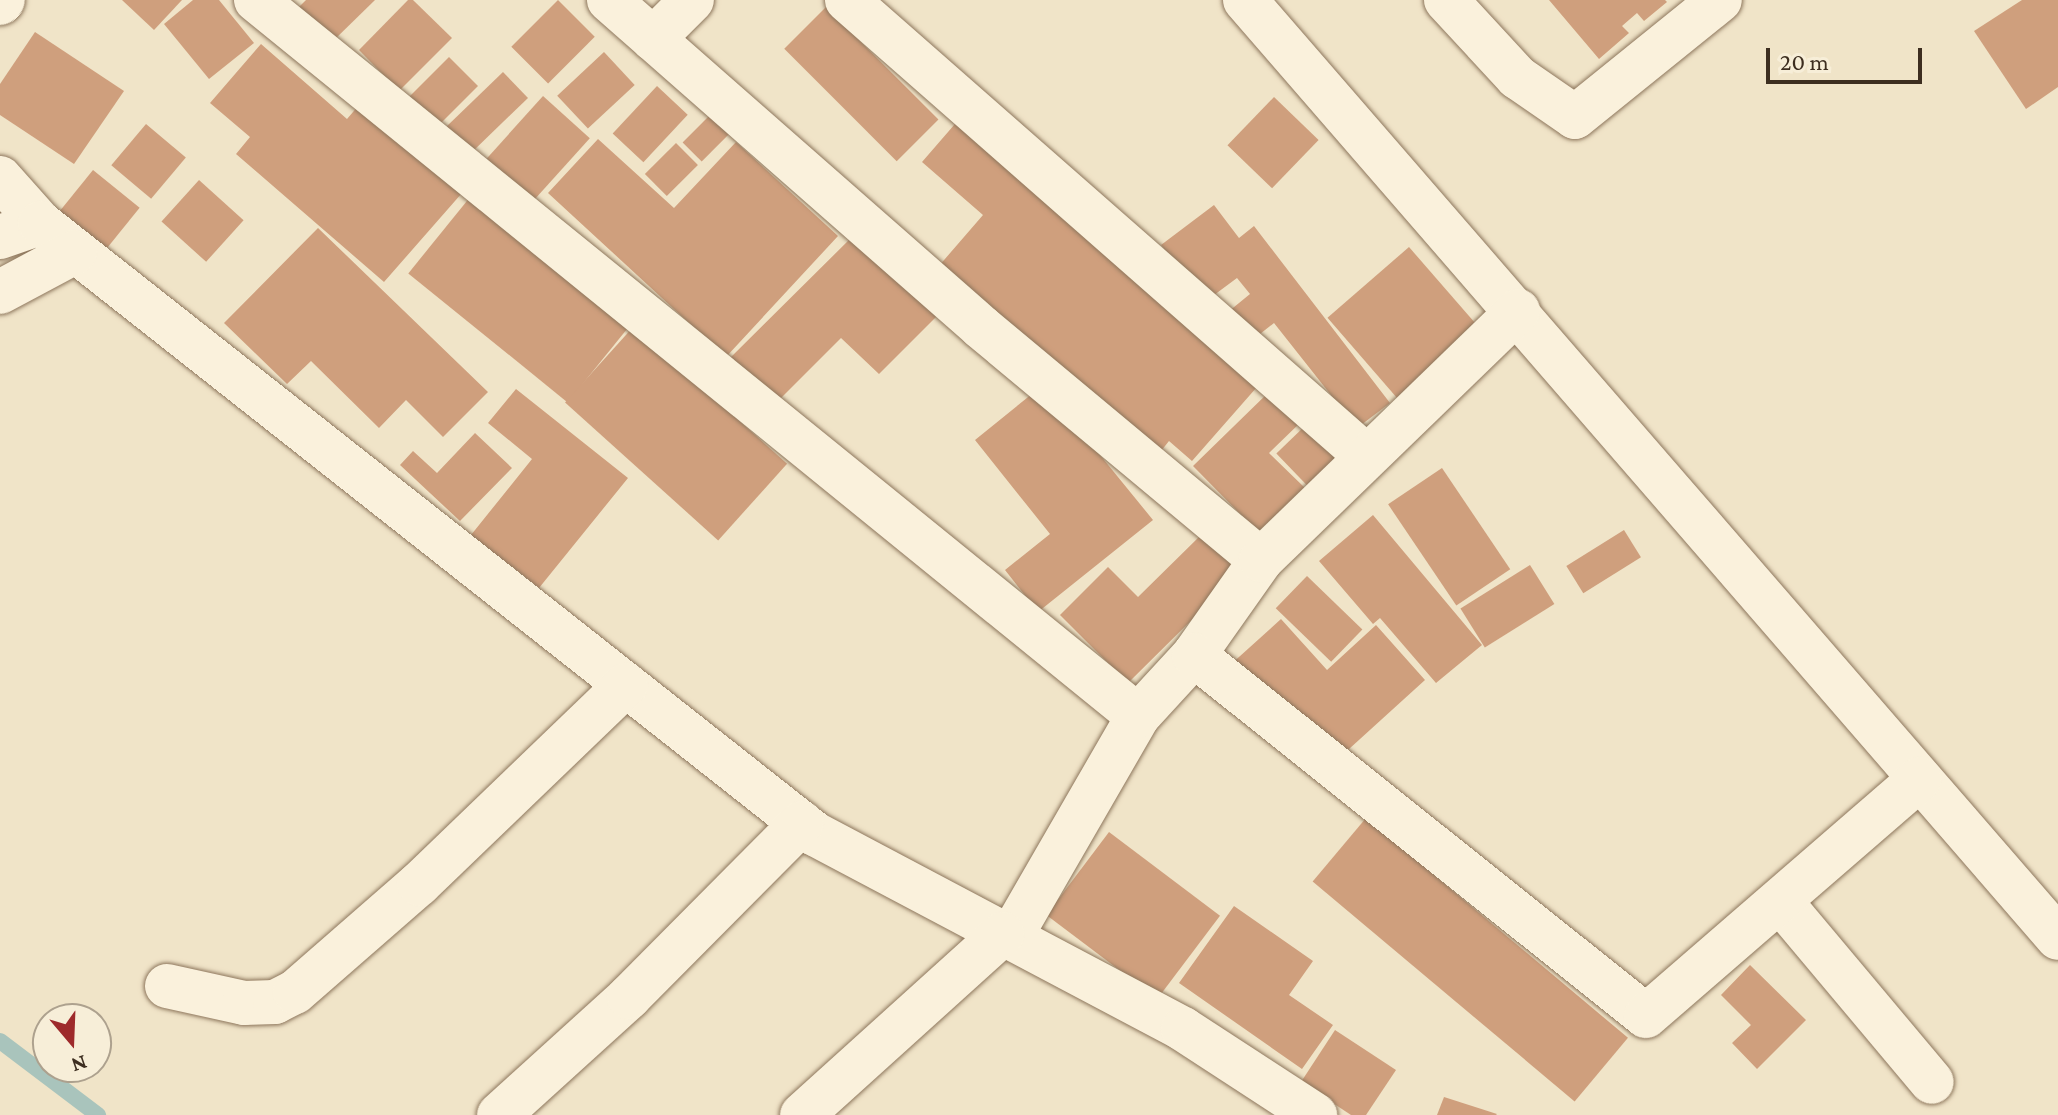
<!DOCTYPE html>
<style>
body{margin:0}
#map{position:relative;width:2058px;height:1115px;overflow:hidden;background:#f0e4c8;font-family:"Crimson Pro",serif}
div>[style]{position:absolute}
.stream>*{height:16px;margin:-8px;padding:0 8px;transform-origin:8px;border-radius:8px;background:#a9c4bc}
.building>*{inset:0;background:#cf9f7d;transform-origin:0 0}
.roads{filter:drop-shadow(0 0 2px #8d765c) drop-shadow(0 0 2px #8d765c)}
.minor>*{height:44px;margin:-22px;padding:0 22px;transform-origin:22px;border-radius:22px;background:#faf1dc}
span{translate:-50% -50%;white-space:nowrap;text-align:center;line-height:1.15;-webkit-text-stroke:8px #f7eed8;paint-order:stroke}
.north{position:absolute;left:32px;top:1003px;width:80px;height:80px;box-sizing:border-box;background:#f7eed8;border:2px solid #ada18e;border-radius:50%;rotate:161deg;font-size:22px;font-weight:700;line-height:32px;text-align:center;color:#3d2e20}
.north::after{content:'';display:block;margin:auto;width:28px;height:36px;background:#9e2a2b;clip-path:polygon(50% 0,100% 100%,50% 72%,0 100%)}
.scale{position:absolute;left:1766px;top:48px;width:156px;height:36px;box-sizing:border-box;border:4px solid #3d2e20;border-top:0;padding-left:10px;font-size:24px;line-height:28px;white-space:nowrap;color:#3d2e20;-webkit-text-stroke:6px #f7eed8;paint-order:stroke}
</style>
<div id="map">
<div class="stream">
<i style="left:0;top:1041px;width:123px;rotate:37.1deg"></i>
</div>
<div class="building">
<i style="clip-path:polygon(122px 0,182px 0,154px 30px)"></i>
<i style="clip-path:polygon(193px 0,219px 0,254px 43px,209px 79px,164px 24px)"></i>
<i style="clip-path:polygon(306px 0,375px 0,331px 43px,297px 9px)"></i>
<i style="clip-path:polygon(408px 0,413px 0,452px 38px,399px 91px,359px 50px)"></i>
<i style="left:558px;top:0;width:52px;height:66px;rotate:45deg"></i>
<i style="clip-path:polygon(1549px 0,1665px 0,1667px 2px,1644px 21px,1637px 13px,1622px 26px,1629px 33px,1599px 59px)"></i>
<i style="clip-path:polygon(2022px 0,2058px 0,2058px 87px,2026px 109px,1974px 31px)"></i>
<i style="left:826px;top:7px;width:159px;height:59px;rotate:45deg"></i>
<i style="clip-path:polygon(35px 32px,124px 91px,74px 164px,0 115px,0 84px)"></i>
<i style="clip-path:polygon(261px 44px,347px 119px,359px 105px,462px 193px,384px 282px,236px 154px,250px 137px,210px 103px)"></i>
<i style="left:604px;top:52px;width:45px;height:64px;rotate:47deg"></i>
<i style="left:449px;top:57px;width:41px;height:59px;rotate:45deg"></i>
<i style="left:503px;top:72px;width:36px;height:81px;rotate:46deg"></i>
<i style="left:657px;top:86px;width:42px;height:65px;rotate:43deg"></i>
<i style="left:543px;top:96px;width:63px;height:84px;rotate:42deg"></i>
<i style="left:1274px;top:97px;width:62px;height:67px;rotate:44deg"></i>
<i style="left:713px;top:112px;width:27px;height:43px;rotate:45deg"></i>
<i style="clip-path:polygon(961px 117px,1264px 379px,1192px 461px,1169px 441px,1157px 456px,938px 267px,983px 215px,922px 162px)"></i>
<i style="left:146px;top:124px;width:52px;height:54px;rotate:40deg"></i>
<i style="clip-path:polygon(598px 139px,674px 208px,736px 142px,838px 236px,726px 357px,548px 193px)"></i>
<i style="left:676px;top:143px;width:31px;height:44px;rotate:45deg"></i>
<i style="left:93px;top:170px;width:60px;height:53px;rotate:39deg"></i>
<i style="left:199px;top:180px;width:60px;height:56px;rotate:42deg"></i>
<i style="left:475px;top:191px;width:205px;height:106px;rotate:39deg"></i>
<i style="clip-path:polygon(1214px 205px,1239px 238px,1254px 226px,1390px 403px,1357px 428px,1274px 323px,1251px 341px,1228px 312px,1250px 294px,1237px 278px,1206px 301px,1161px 245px)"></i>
<i style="clip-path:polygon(318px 228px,488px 392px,443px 437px,406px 400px,379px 428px,311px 361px,287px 384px,224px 323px)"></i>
<i style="clip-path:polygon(856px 233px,939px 314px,879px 374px,841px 338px,774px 405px,728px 360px)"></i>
<i style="left:1409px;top:247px;width:111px;height:108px;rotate:49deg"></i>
<i style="left:634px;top:326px;width:206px;height:103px;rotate:42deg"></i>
<i style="clip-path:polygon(1043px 385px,1153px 520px,1038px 612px,1005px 570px,1050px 534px,975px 440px)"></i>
<i style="clip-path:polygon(1273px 388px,1304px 419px,1269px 453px,1305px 488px,1259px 533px,1193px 466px)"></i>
<i style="clip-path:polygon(516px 389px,628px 478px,539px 588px,471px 535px,532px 459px,488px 423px)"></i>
<i style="left:1308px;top:423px;width:52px;height:44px;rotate:46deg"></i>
<i style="clip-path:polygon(475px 433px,512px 468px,460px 521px,400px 465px,413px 451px,437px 473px)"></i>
<i style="left:1442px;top:468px;width:122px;height:65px;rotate:56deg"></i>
<i style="clip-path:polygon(1373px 515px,1482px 645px,1436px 683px,1380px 618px,1373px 624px,1319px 561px)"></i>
<i style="left:1624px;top:530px;width:32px;height:68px;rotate:58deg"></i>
<i style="clip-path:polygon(1201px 535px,1240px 572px,1128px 683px,1060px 615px,1108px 567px,1138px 597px)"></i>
<i style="left:1530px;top:565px;width:46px;height:82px;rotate:58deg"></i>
<i style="left:1307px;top:576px;width:77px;height:45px;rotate:44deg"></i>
<i style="clip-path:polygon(1281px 619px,1327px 670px,1376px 625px,1425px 680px,1338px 759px,1275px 691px,1263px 703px,1229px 666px)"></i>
<i style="left:1366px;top:818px;width:342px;height:83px;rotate:40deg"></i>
<i style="left:1109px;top:832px;width:139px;height:104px;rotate:37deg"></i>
<i style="clip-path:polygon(1234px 906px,1313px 961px,1289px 995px,1333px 1025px,1302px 1069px,1179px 983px)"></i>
<i style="clip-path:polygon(1750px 965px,1806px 1020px,1757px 1069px,1732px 1043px,1751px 1025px,1721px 995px)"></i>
<i style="clip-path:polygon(1335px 1030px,1396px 1070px,1366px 1115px,1351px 1115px,1301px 1082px)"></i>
<i style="clip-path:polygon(1444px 1097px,1497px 1114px,1496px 1115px,1437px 1115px)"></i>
</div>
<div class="roads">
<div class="minor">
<i style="left:256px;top:0;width:1136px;rotate:39.07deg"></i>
<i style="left:609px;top:0;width:495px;rotate:41.3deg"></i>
<i style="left:981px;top:327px;width:364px;rotate:39.8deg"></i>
<i style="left:847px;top:0;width:691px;rotate:41.3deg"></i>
<i style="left:1245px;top:0;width:1241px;rotate:49.08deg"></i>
<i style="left:1446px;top:0;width:105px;rotate:47.3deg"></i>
<i style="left:1517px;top:77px;width:70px;rotate:34.6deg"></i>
<i style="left:1575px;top:117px;width:186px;rotate:-38.9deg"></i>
<i style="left:0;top:3px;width:4px;rotate:-45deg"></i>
<i style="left:653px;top:39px;width:55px;rotate:-45deg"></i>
<i style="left:0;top:178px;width:60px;rotate:48.4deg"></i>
<i style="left:0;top:237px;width:42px;rotate:-19.3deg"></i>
<i style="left:40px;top:223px;width:987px;rotate:38.25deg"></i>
<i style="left:815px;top:834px;width:416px;rotate:27.9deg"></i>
<i style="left:1183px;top:1029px;width:158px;rotate:33.1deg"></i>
<i style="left:0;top:292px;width:85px;rotate:-28.1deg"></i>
<i style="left:1194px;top:655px;width:116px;rotate:-54.8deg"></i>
<i style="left:1261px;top:560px;width:358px;rotate:-44.1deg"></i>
<i style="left:1780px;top:901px;width:236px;rotate:50deg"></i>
<i style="left:1010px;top:938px;width:256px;rotate:-60deg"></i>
<i style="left:1138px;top:716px;width:83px;rotate:-47.4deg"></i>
<i style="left:1194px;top:655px;width:578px;rotate:38.61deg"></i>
<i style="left:1646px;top:1016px;width:362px;rotate:-40.9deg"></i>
<i style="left:167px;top:986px;width:79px;rotate:12.4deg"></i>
<i style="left:244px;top:1003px;width:31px;rotate:-2deg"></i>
<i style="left:275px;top:1002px;width:22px;rotate:-27deg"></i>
<i style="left:295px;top:992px;width:164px;rotate:-41.1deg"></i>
<i style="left:419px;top:884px;width:287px;rotate:-43.9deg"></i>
<i style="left:499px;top:1115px;width:176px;rotate:-42.2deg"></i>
<i style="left:629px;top:997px;width:245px;rotate:-45.2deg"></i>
<i style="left:802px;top:1115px;width:270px;rotate:-42.1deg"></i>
</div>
</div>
<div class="north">N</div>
<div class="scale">20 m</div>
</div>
